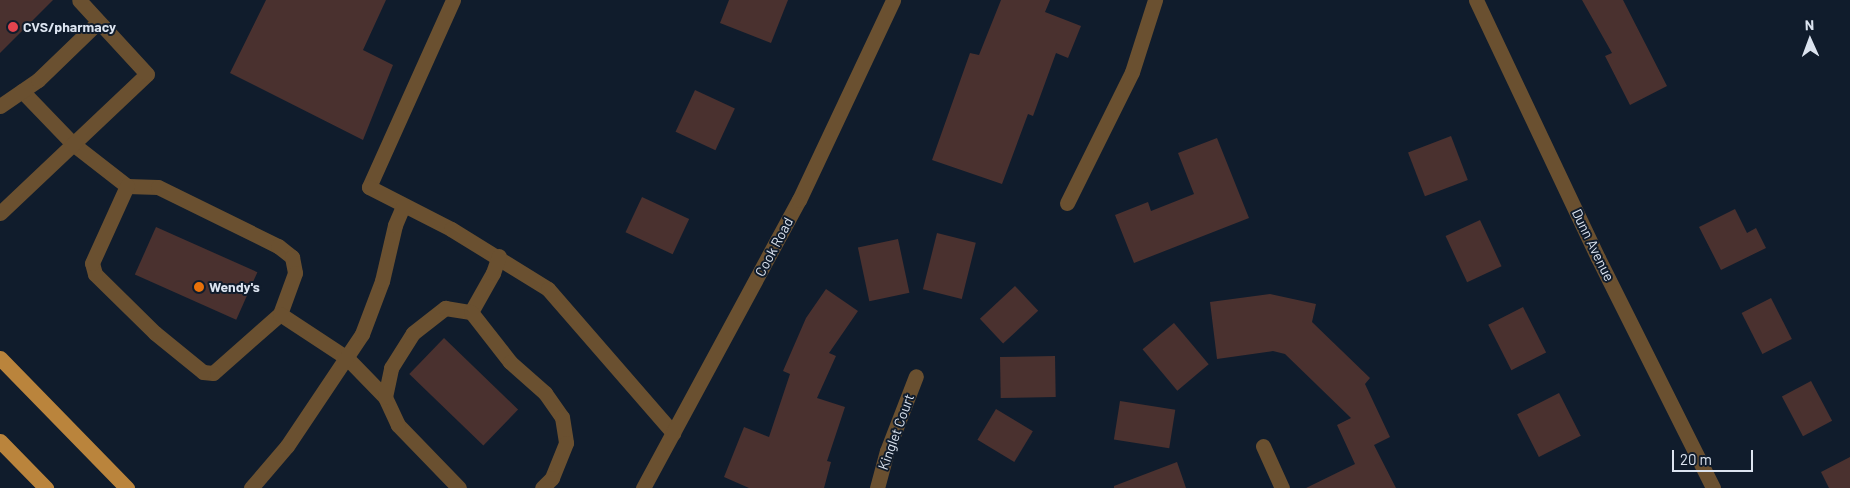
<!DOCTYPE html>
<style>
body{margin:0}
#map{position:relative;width:1850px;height:488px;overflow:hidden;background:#101c2c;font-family:Barlow,sans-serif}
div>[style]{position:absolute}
.building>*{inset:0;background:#4a312f;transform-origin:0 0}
.minor>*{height:15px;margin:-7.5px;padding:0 7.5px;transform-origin:7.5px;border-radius:7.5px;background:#6a5030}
.major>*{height:15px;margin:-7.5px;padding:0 7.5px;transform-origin:7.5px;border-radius:7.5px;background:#ba843c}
.dots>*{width:14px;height:14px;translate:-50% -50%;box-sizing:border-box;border:2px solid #101c2c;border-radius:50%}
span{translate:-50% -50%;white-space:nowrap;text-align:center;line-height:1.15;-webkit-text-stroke:4px #101c2c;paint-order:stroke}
.poi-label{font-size:14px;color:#dce4f0;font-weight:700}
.left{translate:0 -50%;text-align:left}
.street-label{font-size:14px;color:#dce4f0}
.north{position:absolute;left:1785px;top:15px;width:50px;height:50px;-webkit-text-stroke:4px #101c2c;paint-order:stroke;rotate:358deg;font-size:14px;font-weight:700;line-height:20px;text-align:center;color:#dce4f0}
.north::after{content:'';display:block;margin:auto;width:18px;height:22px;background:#dce4f0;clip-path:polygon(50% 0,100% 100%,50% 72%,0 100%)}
.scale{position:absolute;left:1672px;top:450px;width:81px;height:22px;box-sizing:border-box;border:2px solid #dce4f0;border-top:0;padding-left:6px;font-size:15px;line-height:18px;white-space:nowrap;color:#dce4f0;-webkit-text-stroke:4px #101c2c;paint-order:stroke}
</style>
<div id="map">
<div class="building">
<i style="clip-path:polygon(0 0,53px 0,0 53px)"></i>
<i style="clip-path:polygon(266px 0,386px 0,363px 50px,393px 65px,363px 140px,230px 73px)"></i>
<i style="clip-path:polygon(729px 0,788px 0,771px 43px,720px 23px)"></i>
<i style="clip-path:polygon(1001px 0,1050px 0,1045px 12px,1081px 26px,1068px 58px,1056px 53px,1033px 116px,1028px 114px,1002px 184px,932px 160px,970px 53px,979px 55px)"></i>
<i style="clip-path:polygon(1582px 0,1623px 0,1667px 86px,1630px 105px,1605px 56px,1612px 53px)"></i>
<i style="left:695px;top:90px;width:44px;height:46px;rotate:25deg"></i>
<i style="left:1451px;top:136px;width:47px;height:46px;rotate:69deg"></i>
<i style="clip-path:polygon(1217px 138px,1249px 218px,1134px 263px,1115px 215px,1148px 202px,1151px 211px,1194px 194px,1178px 153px)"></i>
<i style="left:642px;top:197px;width:52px;height:39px;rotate:25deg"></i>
<i style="clip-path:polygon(1735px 209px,1747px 233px,1756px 228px,1766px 248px,1721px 270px,1699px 227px)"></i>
<i style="left:1480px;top:220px;width:51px;height:38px;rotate:65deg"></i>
<i style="left:156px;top:227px;width:111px;height:52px;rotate:24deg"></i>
<i style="left:937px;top:233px;width:40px;height:58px;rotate:14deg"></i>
<i style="left:898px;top:239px;width:55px;height:41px;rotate:78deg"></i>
<i style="left:1015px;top:286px;width:34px;height:48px;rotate:47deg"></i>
<i style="clip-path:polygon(826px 289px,858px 311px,829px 353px,836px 356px,817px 398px,845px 407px,827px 461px,831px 462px,824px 488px,749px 488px,724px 477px,744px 427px,769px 437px,790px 374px,783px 371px,806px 318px)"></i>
<i style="clip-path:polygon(1270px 294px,1316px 304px,1312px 322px,1370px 378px,1365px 384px,1390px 437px,1374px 445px,1396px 488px,1306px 488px,1355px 464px,1337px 425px,1351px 418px,1285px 354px,1273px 351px,1217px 359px,1210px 302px)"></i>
<i style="left:1771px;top:298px;width:46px;height:33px;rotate:63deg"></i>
<i style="left:1523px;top:307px;width:51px;height:39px;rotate:63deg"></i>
<i style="left:1174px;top:323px;width:54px;height:41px;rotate:50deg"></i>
<i style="left:444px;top:338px;width:103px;height:50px;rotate:44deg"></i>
<i style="left:1055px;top:356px;width:41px;height:55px;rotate:89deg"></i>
<i style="left:1811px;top:381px;width:45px;height:33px;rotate:62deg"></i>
<i style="left:1559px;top:393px;width:48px;height:47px;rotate:63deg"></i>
<i style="left:1120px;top:401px;width:56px;height:39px;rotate:9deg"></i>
<i style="left:996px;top:409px;width:43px;height:36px;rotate:31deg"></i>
<i style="clip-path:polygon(1850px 457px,1850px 488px,1829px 488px,1821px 472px)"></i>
<i style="clip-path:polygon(1177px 462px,1186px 488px,1114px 488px,1114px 486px)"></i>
</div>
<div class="minor">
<i style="left:453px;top:0;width:205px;rotate:114.2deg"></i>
<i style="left:369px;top:187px;width:92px;rotate:27.1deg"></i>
<i style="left:451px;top:229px;width:114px;rotate:31.7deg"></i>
<i style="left:548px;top:289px;width:191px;rotate:49deg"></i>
<i style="left:1476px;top:0;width:285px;rotate:64.7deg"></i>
<i style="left:1598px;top:258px;width:257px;rotate:63.4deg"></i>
<i style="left:22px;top:91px;width:74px;rotate:46.1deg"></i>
<i style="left:73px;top:144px;width:68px;rotate:37.9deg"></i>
<i style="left:127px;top:186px;width:31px;rotate:2deg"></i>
<i style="left:158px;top:187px;width:134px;rotate:26.2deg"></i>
<i style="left:278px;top:246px;width:18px;rotate:38deg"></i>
<i style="left:292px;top:257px;width:16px;rotate:79deg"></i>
<i style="left:295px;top:273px;width:44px;rotate:110.1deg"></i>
<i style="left:280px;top:314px;width:89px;rotate:138.6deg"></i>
<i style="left:213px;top:373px;width:10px;rotate:-174deg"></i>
<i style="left:203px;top:372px;width:62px;rotate:-140.9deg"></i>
<i style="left:155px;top:333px;width:84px;rotate:-135.5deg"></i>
<i style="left:95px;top:274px;width:11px;rotate:-105deg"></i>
<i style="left:92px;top:263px;width:85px;rotate:-65.6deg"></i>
<i style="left:0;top:106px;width:46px;rotate:-34.4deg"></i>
<i style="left:38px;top:80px;width:83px;rotate:-44deg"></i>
<i style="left:1067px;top:203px;width:146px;rotate:-63.6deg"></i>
<i style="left:1132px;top:72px;width:76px;rotate:-72.3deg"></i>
<i style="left:0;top:213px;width:202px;rotate:-43.4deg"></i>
<i style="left:147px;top:74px;width:100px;rotate:-132.6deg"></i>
<i style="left:471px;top:312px;width:45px;rotate:-60.6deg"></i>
<i style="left:493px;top:273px;width:18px;rotate:-71deg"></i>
<i style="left:280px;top:314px;width:80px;rotate:33.3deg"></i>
<i style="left:347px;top:358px;width:54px;rotate:45.7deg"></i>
<i style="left:1263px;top:446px;width:46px;rotate:65.7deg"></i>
<i style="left:251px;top:488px;width:55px;rotate:-49.4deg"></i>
<i style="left:287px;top:446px;width:135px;rotate:-56.2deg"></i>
<i style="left:362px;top:334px;width:57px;rotate:-69.3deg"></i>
<i style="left:382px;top:281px;width:57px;rotate:-76.9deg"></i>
<i style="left:395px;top:225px;width:21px;rotate:-67deg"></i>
<i style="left:459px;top:488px;width:88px;rotate:-134.1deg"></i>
<i style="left:398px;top:425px;width:31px;rotate:-115deg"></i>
<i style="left:385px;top:397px;width:30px;rotate:-78deg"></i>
<i style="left:391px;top:368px;width:41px;rotate:-57.8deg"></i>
<i style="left:413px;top:333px;width:41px;rotate:-38deg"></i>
<i style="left:445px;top:308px;width:26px;rotate:9deg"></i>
<i style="left:471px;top:312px;width:63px;rotate:52deg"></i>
<i style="left:510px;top:362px;width:47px;rotate:41.5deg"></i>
<i style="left:545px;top:393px;width:29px;rotate:55deg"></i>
<i style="left:562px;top:417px;width:26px;rotate:81deg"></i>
<i style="left:566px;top:443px;width:38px;rotate:112deg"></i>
<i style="left:552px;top:478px;width:14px;rotate:135deg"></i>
<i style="left:643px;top:488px;width:328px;rotate:-61.6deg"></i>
<i style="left:799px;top:200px;width:221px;rotate:-64.8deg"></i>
<i style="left:877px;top:488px;width:38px;rotate:-75deg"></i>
<i style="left:887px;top:451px;width:80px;rotate:-68.9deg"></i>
</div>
<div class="major">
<i style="left:0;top:358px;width:182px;rotate:45.7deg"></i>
<i style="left:0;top:441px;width:66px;rotate:45.6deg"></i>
</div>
<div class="dots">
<i style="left:13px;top:27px;background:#e0444e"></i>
<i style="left:199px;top:287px;background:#e8710a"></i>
</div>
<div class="poi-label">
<span class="left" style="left:23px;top:27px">CVS/pharmacy</span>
<span class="left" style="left:209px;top:287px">Wendy's</span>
</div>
<div class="street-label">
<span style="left:1593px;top:245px;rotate:64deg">Dunn Avenue</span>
<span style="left:774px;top:247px;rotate:-62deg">Cook Road</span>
<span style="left:896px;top:432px;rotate:-70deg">Kinglet Court</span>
</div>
<div class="north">N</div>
<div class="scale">20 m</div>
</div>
